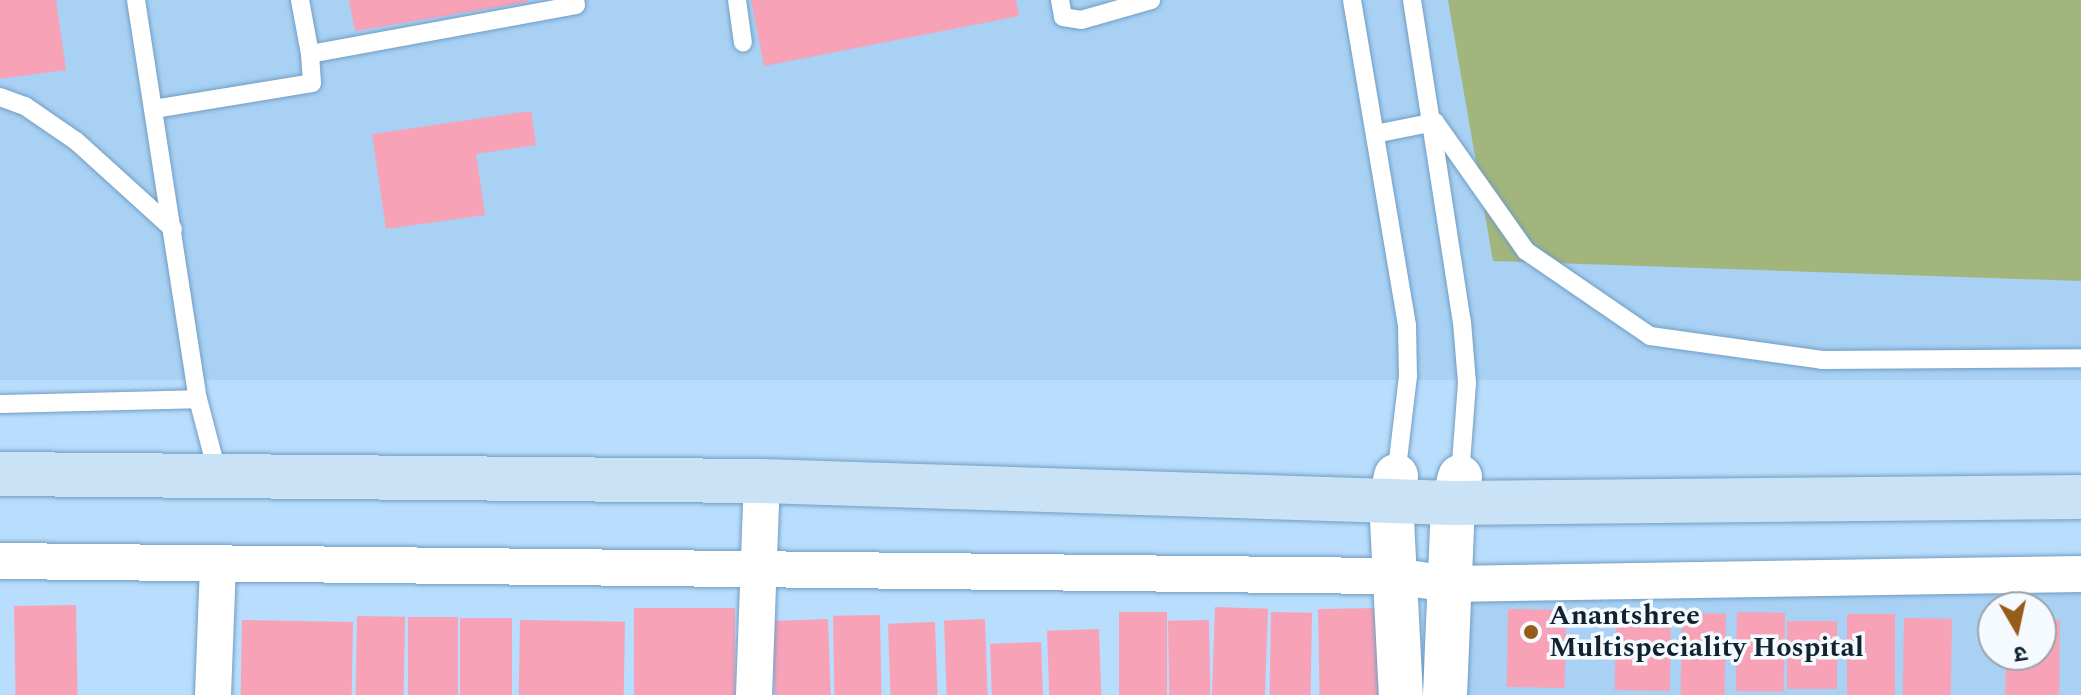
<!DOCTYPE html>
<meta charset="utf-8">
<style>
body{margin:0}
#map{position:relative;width:2081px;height:695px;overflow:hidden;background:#b9ddfc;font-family:Spectral,"Noto Sans Devanagari",serif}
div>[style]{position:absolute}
.built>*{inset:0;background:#a8d1f4;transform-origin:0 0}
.green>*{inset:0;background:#a2b57d}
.building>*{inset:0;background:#f7a2b7;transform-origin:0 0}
.roads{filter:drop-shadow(0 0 2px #719dc2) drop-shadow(0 0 2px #719dc2)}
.service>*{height:18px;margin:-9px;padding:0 9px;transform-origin:9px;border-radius:9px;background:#fff}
.minor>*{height:36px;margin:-18px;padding:0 18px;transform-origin:18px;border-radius:18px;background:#fff}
.tertiary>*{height:44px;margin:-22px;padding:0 22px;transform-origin:22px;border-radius:22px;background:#fff}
.primary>*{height:44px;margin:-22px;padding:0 22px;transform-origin:22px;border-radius:22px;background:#cae2f5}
.dots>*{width:22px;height:22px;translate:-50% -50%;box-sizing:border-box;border:4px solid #f5fafe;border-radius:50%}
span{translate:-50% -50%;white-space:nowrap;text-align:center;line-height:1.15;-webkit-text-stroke:7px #f5fafe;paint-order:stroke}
.poi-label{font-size:28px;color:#112331;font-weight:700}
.left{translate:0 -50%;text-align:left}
.north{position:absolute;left:1977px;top:591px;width:80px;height:80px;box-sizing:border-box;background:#f5fafe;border:2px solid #9aa4ac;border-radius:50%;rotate:171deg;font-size:22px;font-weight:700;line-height:32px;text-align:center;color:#112331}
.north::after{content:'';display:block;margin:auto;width:28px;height:36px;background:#965c1a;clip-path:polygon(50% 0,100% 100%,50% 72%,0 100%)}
</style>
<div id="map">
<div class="built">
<i style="left:0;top:0;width:2081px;height:380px"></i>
<i style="clip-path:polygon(evenodd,2081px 574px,2081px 695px,1450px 695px,1448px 584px,2081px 574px,1993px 607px,2041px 607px,2041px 655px,1993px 655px,1993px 607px)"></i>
</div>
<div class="green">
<i style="clip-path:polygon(1448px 0,2081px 0,2081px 281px,1493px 261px)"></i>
</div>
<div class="building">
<i style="clip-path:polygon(0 0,56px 0,66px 70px,0 79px)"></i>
<i style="clip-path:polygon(349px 0,528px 0,528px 2px,355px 31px)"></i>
<i style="clip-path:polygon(751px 0,1016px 0,1019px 16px,764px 66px)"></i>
<i style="clip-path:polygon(531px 111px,536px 145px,476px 154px,485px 215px,386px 229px,372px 134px)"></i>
<i style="left:76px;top:605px;width:90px;height:62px;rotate:89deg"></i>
<i style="left:1215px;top:607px;width:53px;height:88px;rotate:2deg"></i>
<i style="left:634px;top:608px;width:101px;height:87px"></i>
<i style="left:1378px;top:608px;width:87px;height:60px;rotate:89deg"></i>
<i style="left:1508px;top:609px;width:58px;height:78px;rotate:1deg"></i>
<i style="left:1119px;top:612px;width:48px;height:83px"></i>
<i style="left:1271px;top:612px;width:41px;height:83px;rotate:1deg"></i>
<i style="left:1737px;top:612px;width:48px;height:79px;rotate:1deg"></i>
<i style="left:1682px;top:613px;width:44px;height:82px;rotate:1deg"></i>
<i style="left:1847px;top:614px;width:48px;height:81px"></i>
<i style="left:880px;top:615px;width:80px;height:47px;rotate:89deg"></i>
<i style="left:1616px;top:615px;width:55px;height:75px;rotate:1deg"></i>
<i style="left:357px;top:616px;width:48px;height:79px;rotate:1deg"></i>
<i style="left:408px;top:617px;width:50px;height:78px"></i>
<i style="left:460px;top:618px;width:52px;height:77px"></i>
<i style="left:1904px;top:618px;width:48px;height:77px;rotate:1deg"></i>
<i style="left:828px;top:619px;width:76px;height:56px;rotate:88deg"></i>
<i style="left:985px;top:619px;width:76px;height:41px;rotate:88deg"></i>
<i style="left:242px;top:620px;width:111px;height:75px;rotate:1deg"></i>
<i style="left:520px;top:620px;width:105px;height:75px;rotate:1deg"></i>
<i style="left:1209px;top:620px;width:75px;height:41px;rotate:89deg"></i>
<i style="clip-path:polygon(2041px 620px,2060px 620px,2059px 695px,2005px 695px,2006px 655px,2041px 655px)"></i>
<i style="left:1787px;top:621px;width:50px;height:68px"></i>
<i style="left:935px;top:622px;width:73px;height:47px;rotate:88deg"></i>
<i style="left:1099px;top:629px;width:66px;height:52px;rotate:88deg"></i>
<i style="left:1041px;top:642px;width:53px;height:51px;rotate:88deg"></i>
</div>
<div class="roads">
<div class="service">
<i style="left:136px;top:0;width:404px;rotate:81.2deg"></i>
<i style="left:198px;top:399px;width:63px;rotate:75.3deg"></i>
<i style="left:300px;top:0;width:55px;rotate:79.5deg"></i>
<i style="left:310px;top:54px;width:270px;rotate:-10.4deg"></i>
<i style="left:576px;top:5px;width:5px;rotate:-101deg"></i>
<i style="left:737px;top:0;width:43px;rotate:82.1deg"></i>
<i style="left:1060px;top:0;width:17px;rotate:80deg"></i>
<i style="left:1063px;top:17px;width:18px;rotate:9deg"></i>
<i style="left:1081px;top:20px;width:73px;rotate:-15.9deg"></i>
<i style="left:1352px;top:0;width:330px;rotate:80.4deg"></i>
<i style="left:1407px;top:325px;width:51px;rotate:88.9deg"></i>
<i style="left:1408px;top:376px;width:101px;rotate:96.8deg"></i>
<i style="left:1412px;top:0;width:326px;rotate:81.2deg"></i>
<i style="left:1462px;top:322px;width:61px;rotate:85.3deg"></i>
<i style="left:1467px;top:383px;width:94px;rotate:94.3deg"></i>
<i style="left:0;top:97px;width:27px;rotate:20deg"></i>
<i style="left:25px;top:106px;width:62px;rotate:34.5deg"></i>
<i style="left:76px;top:141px;width:131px;rotate:42.2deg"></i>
<i style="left:154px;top:109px;width:160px;rotate:-9.3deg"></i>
<i style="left:312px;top:83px;width:29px;rotate:-94deg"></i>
<i style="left:1375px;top:134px;width:61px;rotate:-11.3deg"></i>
<i style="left:1435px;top:122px;width:158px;rotate:54.8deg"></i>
<i style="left:1526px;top:251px;width:150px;rotate:34.4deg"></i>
<i style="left:1650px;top:336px;width:174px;rotate:7.9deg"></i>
<i style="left:1822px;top:360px;width:259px;rotate:-0.4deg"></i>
<i style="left:0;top:404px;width:198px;rotate:-1.4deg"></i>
</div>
<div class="minor">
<i style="left:0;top:561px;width:1395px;rotate:0.62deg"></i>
<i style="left:1395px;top:576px;width:54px;rotate:8.6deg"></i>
<i style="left:1448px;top:584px;width:633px;rotate:-0.91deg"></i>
<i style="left:213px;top:695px;width:131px;rotate:-87.8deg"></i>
<i style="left:754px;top:695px;width:214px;rotate:-87.9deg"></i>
</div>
<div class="tertiary">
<i style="left:1396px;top:476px;width:25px;rotate:102deg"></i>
<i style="left:1391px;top:500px;width:195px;rotate:87.1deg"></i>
<i style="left:1445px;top:695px;width:192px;rotate:-87.6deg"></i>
<i style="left:1453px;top:503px;width:27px;rotate:-75deg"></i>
</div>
<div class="primary">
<i style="left:0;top:474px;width:762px;rotate:0.53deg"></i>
<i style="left:762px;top:481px;width:691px;rotate:1.82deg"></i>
<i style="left:1453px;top:503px;width:628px;rotate:-0.55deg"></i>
</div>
</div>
<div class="dots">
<i style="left:1531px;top:632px;background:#965c1a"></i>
</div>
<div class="poi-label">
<span class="left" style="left:1549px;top:632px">Anantshree<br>Multispeciality Hospital</span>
</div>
<div class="north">उ</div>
</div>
